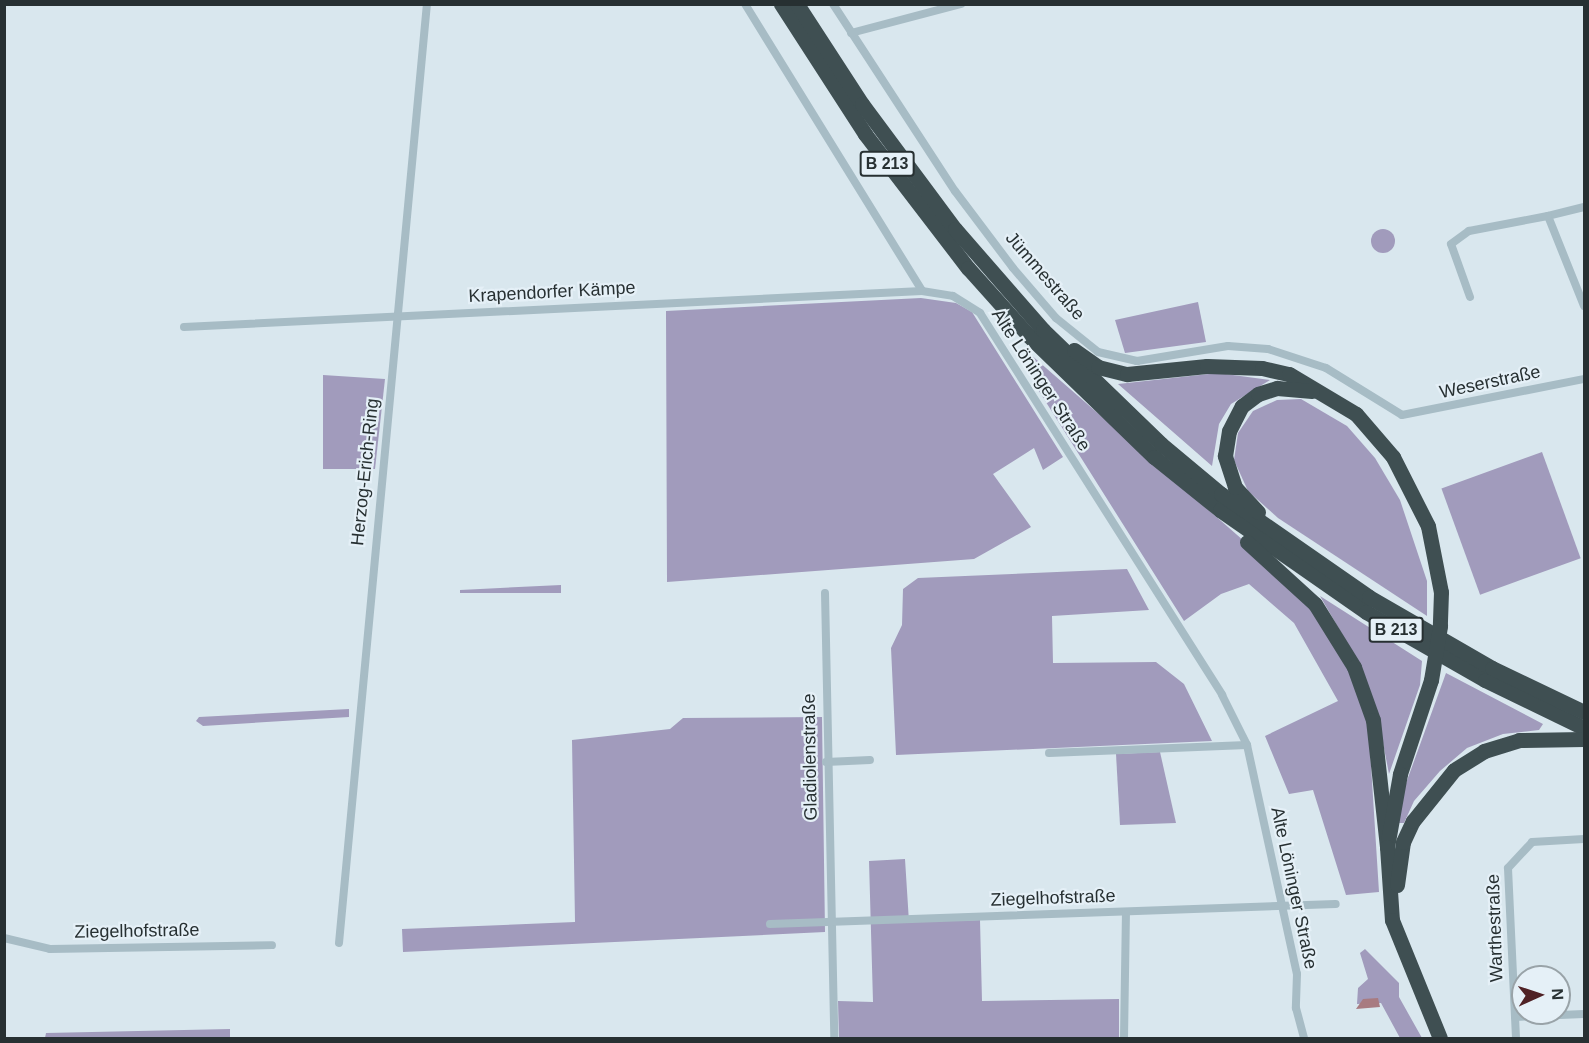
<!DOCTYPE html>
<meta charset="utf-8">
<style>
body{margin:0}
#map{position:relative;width:1589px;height:1043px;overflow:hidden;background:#d9e7ee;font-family:Arial,sans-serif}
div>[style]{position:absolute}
.green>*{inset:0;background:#a19bbc;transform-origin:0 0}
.round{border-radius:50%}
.water>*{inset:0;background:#a87b81}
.street>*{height:8px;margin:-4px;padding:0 4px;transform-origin:4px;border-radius:4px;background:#a7bcc5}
.highway>*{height:15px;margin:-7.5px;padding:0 7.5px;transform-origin:7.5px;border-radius:7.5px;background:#3f4f52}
.highway-bridge>*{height:15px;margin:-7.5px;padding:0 7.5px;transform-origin:7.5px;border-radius:7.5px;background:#3f4f52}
span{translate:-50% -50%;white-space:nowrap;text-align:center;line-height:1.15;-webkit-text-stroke:4.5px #e5f0f7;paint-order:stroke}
.shield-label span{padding:2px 4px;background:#e5f0f7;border:2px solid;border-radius:4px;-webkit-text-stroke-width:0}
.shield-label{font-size:16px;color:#273032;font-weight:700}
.street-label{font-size:18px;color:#273032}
.frame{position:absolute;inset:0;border:6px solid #273032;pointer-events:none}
.north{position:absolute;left:1511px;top:965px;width:60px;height:60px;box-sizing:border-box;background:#e5f0f7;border:2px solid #99a3a8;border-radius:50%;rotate:87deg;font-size:16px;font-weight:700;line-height:24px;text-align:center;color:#273032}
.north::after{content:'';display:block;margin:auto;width:21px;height:27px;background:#4f2125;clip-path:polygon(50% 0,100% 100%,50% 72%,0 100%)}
</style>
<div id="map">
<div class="green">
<i class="round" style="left:1371px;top:229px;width:24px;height:24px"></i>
<i style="clip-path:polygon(921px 298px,956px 303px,972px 312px,1063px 457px,1043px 470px,1034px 448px,993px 474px,1031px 527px,974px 559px,667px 582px,666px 311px)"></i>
<i style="clip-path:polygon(1198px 302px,1206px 342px,1125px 353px,1115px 320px)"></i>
<i style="clip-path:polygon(1030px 354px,1291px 582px,1308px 603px,1348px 666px,1368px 718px,1379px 892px,1346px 895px,1313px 790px,1289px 794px,1265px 736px,1338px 701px,1294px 623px,1249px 584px,1221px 594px,1184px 621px,1020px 361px)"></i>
<i style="clip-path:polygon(1218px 373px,1270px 380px,1231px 404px,1219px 424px,1212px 466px,1118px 384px)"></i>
<i style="clip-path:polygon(323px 375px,385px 379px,375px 469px,323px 469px)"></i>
<i style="clip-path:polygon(1301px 399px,1347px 426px,1375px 458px,1400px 500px,1427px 581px,1427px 616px,1278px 518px,1248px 491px,1234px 460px,1238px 433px,1253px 411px,1277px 400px)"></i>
<i style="left:1542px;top:452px;width:113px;height:107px;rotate:70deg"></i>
<i style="clip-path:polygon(1127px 569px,1149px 610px,1052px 616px,1053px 663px,1156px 662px,1184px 684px,1212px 741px,896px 755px,891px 648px,902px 625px,903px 589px,918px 578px)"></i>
<i style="clip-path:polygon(561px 585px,561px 593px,460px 593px,460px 590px)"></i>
<i style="clip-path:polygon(1320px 596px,1422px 661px,1420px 685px,1389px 774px,1377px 712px,1357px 660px)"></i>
<i style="clip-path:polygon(1446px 673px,1543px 724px,1539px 730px,1503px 734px,1467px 748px,1440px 771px,1414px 801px,1404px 823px,1399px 823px,1401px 797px)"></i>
<i style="clip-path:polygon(349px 709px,349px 717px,203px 726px,196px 721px,199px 717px)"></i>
<i style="clip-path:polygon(822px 717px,825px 932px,403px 952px,402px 929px,575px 922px,572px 740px,670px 729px,683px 718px)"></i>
<i style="clip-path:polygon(1160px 752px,1176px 823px,1120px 825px,1116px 754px)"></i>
<i style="clip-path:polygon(905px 859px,909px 922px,980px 920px,982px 1001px,1119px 999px,1119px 1038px,839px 1038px,838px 1001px,873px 1002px,869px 861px)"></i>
<i style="clip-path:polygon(1365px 949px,1399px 983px,1399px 997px,1422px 1038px,1400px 1038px,1381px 1003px,1357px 1004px,1358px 988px,1368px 979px,1360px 953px)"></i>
<i style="clip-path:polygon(230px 1029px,230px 1038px,45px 1038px,46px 1033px)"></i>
</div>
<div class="water">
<i style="clip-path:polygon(1378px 998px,1380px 1007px,1356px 1009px,1363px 999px)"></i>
</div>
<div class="street">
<i style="left:745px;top:4px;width:337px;rotate:58.3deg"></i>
<i style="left:922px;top:291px;width:31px;rotate:9deg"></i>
<i style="left:953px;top:296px;width:32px;rotate:32deg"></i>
<i style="left:980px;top:313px;width:452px;rotate:57.6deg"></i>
<i style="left:1222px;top:695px;width:56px;rotate:63.4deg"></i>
<i style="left:1247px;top:745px;width:234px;rotate:77.7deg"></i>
<i style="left:1297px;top:974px;width:34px;rotate:92deg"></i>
<i style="left:1296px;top:1008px;width:31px;rotate:75deg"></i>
<i style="left:833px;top:4px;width:223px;rotate:56.9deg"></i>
<i style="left:955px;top:191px;width:96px;rotate:53deg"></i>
<i style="left:1013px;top:268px;width:66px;rotate:49.3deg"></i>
<i style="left:1056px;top:318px;width:54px;rotate:39deg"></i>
<i style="left:1098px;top:352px;width:40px;rotate:13deg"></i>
<i style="left:1137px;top:361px;width:92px;rotate:-9.4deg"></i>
<i style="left:1228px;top:346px;width:40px;rotate:4.3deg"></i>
<i style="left:1268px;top:349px;width:61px;rotate:18.1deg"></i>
<i style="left:1326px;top:368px;width:89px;rotate:31.7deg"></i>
<i style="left:1402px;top:415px;width:186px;rotate:-11.2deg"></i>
<i style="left:851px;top:33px;width:114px;rotate:-14.8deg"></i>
<i style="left:1584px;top:207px;width:37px;rotate:166deg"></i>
<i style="left:1548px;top:216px;width:97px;rotate:68.2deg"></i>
<i style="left:1470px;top:297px;width:56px;rotate:-109.7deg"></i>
<i style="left:1451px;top:244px;width:22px;rotate:-36deg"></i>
<i style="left:1469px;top:231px;width:80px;rotate:-10.8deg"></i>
<i style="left:184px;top:327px;width:739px;rotate:-2.79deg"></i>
<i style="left:825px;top:593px;width:445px;rotate:88.8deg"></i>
<i style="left:1049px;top:753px;width:198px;rotate:-2.3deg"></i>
<i style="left:826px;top:762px;width:44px;rotate:-2.6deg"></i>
<i style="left:770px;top:924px;width:566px;rotate:-2.02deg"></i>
<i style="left:4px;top:938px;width:47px;rotate:13.4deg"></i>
<i style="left:50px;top:949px;width:222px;rotate:-1deg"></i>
<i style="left:339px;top:943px;width:943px;rotate:-84.65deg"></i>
<i style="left:1515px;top:1017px;width:69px;rotate:-2.5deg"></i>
<i style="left:1124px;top:1038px;width:126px;rotate:-89.1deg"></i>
<i style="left:1516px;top:1038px;width:170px;rotate:-92.7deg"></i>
<i style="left:1508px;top:868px;width:35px;rotate:-47deg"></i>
<i style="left:1532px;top:842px;width:52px;rotate:-3.3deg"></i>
</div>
<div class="highway">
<i style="left:781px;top:4px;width:155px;rotate:57.1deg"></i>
<i style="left:865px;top:134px;width:169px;rotate:52.5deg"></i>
<i style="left:968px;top:268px;width:91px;rotate:48.1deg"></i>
<i style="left:1029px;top:336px;width:174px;rotate:44.1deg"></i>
<i style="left:1154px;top:457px;width:85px;rotate:38.8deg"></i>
<i style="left:1220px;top:510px;width:178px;rotate:34.9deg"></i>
<i style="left:1366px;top:612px;width:137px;rotate:29.7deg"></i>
<i style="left:1485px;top:680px;width:110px;rotate:25.9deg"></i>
<i style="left:797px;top:4px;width:119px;rotate:57deg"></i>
<i style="left:862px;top:104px;width:156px;rotate:53.4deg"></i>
<i style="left:955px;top:229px;width:134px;rotate:48.9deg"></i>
<i style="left:1043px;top:330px;width:164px;rotate:44deg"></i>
<i style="left:1161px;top:444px;width:78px;rotate:39.8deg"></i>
<i style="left:1221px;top:494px;width:180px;rotate:34.8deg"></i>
<i style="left:1369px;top:597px;width:142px;rotate:30deg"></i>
<i style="left:1492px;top:668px;width:102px;rotate:25.6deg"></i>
<i style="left:1074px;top:350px;width:29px;rotate:35deg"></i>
<i style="left:1098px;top:367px;width:30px;rotate:14deg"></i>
<i style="left:1127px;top:374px;width:80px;rotate:-5.7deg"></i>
<i style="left:1207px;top:366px;width:55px;rotate:2.1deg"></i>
<i style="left:1262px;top:368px;width:28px;rotate:13deg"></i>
<i style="left:1289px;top:374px;width:78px;rotate:30.8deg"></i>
<i style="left:1356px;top:414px;width:57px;rotate:49.3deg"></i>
<i style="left:1393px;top:457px;width:77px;rotate:63.1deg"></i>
<i style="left:1428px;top:526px;width:67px;rotate:78.9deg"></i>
<i style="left:1441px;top:592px;width:34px;rotate:92deg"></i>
<i style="left:1258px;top:512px;width:34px;rotate:-133deg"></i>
<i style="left:1235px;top:487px;width:33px;rotate:-108deg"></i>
<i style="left:1225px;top:456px;width:25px;rotate:-81deg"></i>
<i style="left:1229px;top:431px;width:28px;rotate:-63deg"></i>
<i style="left:1242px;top:406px;width:20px;rotate:-37deg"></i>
<i style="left:1258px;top:394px;width:20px;rotate:-18deg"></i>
<i style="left:1277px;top:388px;width:35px;rotate:5deg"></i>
<i style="left:1247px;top:542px;width:92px;rotate:42.4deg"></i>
<i style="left:1315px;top:604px;width:74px;rotate:58.2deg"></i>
<i style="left:1354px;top:667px;width:56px;rotate:70.3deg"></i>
<i style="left:1373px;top:720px;width:128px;rotate:83.7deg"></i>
<i style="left:1431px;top:680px;width:99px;rotate:108.3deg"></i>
<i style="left:1400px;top:774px;width:74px;rotate:100.1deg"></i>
<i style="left:1387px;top:847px;width:73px;rotate:86.1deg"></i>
<i style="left:1392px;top:920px;width:127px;rotate:67.9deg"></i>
<i style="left:1397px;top:885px;width:43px;rotate:-82.1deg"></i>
<i style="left:1403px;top:842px;width:23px;rotate:-65deg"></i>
<i style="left:1413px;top:821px;width:65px;rotate:-51.2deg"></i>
<i style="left:1454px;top:770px;width:36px;rotate:-32deg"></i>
<i style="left:1484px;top:751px;width:37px;rotate:-17deg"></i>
<i style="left:1519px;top:740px;width:65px;rotate:-0.9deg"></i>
</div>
<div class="highway-bridge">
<i style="left:1431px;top:680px;width:55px;rotate:-80.5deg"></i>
</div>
<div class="shield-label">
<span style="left:887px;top:164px">B 213</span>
<span style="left:1396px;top:630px">B 213</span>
</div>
<div class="street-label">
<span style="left:1045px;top:276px;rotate:49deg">Jümmestraße</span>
<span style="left:552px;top:292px;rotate:-3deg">Krapendorfer Kämpe</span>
<span style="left:1041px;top:380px;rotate:57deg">Alte Löninger Straße</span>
<span style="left:1490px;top:382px;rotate:-12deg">Weserstraße</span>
<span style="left:365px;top:472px;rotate:-84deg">Herzog-Erich-Ring</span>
<span style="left:810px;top:757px;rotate:-91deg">Gladiolenstraße</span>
<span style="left:1294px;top:888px;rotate:78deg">Alte Löninger Straße</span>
<span style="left:1053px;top:898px;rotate:-2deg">Ziegelhofstraße</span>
<span style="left:1495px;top:928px;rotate:-92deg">Warthestraße</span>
<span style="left:137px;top:931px;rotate:-1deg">Ziegelhofstraße</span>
</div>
<div class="frame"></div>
<div class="north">N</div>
</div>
